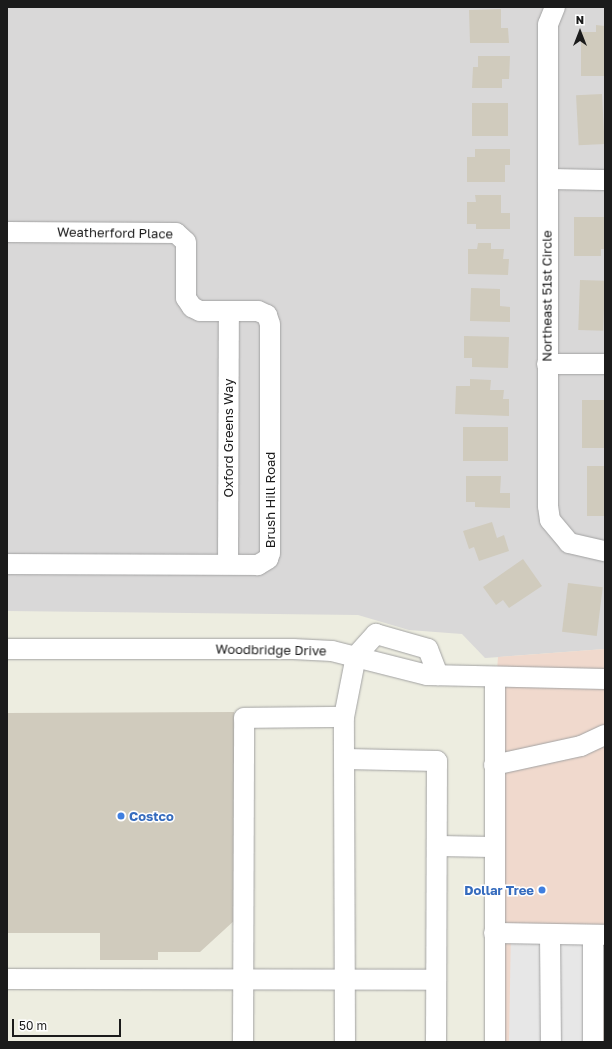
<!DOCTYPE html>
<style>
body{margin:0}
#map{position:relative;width:612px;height:1049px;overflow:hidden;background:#edede0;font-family:"Golos Text",sans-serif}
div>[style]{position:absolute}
.residential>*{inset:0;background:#d9d8d8}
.commercial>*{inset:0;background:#f0d9cd;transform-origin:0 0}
.parking>*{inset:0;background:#e7e7e7;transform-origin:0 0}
.building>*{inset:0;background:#d0cbbd;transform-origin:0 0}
.roads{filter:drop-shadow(0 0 1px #a2a2a2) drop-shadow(0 0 1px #a2a2a2)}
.minor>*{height:20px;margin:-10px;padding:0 10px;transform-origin:10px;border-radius:10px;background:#fff}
.dots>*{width:11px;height:11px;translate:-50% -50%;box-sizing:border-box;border:2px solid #fff;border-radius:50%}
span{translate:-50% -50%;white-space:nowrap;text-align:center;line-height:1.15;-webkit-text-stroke:3px #fff;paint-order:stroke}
.street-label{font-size:13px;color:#1b1b1b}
.shop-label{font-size:13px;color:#366cbe;font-weight:700}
.left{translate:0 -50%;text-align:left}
.right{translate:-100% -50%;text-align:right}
.frame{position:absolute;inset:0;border:8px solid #1b1b1b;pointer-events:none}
.north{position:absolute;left:560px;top:12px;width:40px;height:40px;-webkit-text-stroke:3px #fff;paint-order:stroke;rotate:0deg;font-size:11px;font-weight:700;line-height:16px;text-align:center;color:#1b1b1b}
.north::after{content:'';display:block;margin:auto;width:14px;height:18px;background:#1b1b1b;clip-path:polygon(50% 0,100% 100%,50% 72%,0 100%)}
.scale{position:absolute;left:12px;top:1019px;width:109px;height:18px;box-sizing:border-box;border:2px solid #1b1b1b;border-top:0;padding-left:5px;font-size:12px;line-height:14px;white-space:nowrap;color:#1b1b1b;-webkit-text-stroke:3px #fff;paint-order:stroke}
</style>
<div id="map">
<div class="residential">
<i style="clip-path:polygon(7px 7px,605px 7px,605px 649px,485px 658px,462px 634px,409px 630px,358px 615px,7px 611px)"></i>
</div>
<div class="commercial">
<i style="clip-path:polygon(605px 649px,605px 670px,497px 670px,498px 657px)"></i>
<i style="left:497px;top:687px;width:108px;height:355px"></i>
</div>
<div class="parking">
<i style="left:511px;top:929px;width:94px;height:113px;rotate:1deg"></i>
</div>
<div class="building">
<i style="clip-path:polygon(501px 9px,501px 28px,508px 28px,509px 43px,470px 43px,469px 10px)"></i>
<i style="clip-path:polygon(596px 25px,605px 26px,605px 76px,581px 76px,581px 32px,596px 32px)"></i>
<i style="clip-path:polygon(478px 56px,510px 56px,509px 79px,502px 79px,502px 88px,472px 88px,473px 67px,478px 67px)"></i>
<i style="left:602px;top:94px;width:50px;height:26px;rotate:87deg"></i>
<i style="left:472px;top:103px;width:36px;height:33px"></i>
<i style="clip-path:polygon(475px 149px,510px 149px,510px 165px,505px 165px,505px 182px,467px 182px,467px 157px,475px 157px)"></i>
<i style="clip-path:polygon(475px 195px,501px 195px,501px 213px,510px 213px,510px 229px,476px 229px,476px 224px,467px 224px,467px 202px,476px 202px)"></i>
<i style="clip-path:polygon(574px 217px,605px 217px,605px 249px,601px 249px,601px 256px,574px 256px)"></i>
<i style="clip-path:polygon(478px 243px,491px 243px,491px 249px,504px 249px,503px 259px,509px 259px,508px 275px,468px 274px,468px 249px,477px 249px)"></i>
<i style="left:580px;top:280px;width:25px;height:50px;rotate:2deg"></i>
<i style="clip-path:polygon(471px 288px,500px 289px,500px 306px,510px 307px,510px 322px,470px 321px)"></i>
<i style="clip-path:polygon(464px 336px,509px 337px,508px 368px,472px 367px,472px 358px,464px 358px)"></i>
<i style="clip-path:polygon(470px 379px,491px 380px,490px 390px,504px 390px,503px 399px,509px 399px,509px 416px,455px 414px,456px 386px,470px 386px)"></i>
<i style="left:582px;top:400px;width:23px;height:48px"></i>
<i style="left:508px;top:427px;width:34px;height:45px;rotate:90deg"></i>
<i style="left:587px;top:466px;width:18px;height:50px"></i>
<i style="clip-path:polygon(466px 476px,501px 476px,500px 493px,510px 493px,510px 508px,475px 507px,475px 502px,466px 502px)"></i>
<i style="clip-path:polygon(492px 522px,497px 538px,504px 535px,509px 551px,479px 561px,474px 547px,469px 549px,463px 531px)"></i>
<i style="clip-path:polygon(523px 559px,542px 586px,509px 608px,503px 600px,496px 605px,483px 587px)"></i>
<i style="left:568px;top:583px;width:35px;height:49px;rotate:7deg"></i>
<i style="clip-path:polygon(234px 712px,236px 919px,200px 952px,158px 952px,158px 960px,100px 960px,100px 933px,7px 933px,7px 713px)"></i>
</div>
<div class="roads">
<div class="minor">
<i style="left:555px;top:7px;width:18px;rotate:112deg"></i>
<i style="left:548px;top:24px;width:482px;rotate:90deg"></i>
<i style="left:548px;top:506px;width:14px;rotate:82deg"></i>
<i style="left:550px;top:520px;width:30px;rotate:50deg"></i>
<i style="left:569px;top:543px;width:37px;rotate:13deg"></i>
<i style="left:548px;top:179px;width:57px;rotate:1deg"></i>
<i style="left:7px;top:232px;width:169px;rotate:0.3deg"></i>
<i style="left:176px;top:233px;width:13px;rotate:42deg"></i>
<i style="left:186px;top:242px;width:56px;rotate:90deg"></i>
<i style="left:186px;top:298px;width:11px;rotate:56deg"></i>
<i style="left:192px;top:307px;width:9px;rotate:27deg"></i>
<i style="left:200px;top:311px;width:58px"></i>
<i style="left:258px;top:311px;width:10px;rotate:24deg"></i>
<i style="left:267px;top:315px;width:9px;rotate:72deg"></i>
<i style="left:270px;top:324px;width:229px;rotate:90deg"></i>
<i style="left:270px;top:553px;width:6px;rotate:108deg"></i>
<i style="left:268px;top:559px;width:12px;rotate:149deg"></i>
<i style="left:258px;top:565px;width:251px;rotate:-179.8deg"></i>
<i style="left:547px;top:364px;width:58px"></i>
<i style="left:228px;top:564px;width:253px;rotate:-89.8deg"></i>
<i style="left:7px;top:649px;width:286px"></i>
<i style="left:293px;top:649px;width:39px;rotate:3deg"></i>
<i style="left:332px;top:651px;width:98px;rotate:14.2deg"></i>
<i style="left:427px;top:675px;width:178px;rotate:1.3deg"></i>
<i style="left:346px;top:759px;width:91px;rotate:1.3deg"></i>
<i style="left:437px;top:761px;width:281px;rotate:90.2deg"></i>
<i style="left:494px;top:765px;width:89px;rotate:-12.3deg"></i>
<i style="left:581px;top:746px;width:26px;rotate:-25deg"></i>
<i style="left:437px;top:846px;width:57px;rotate:1deg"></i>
<i style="left:494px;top:933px;width:111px;rotate:1deg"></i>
<i style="left:550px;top:934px;width:108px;rotate:89.5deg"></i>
<i style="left:593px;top:935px;width:107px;rotate:90deg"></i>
<i style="left:7px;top:979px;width:429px;rotate:0.1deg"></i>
<i style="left:243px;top:1042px;width:324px;rotate:-89.8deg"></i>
<i style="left:244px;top:718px;width:100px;rotate:-0.6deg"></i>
<i style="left:345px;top:1042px;width:325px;rotate:-90.2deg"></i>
<i style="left:344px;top:717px;width:62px;rotate:-78.9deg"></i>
<i style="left:356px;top:656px;width:30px;rotate:-48deg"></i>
<i style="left:376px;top:634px;width:54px;rotate:16.1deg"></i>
<i style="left:428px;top:649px;width:28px;rotate:69deg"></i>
<i style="left:495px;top:1042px;width:364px;rotate:-90deg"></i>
</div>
</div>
<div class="dots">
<i style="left:121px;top:816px;background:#3f7fe0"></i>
<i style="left:542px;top:890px;background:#3f7fe0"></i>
</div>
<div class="street-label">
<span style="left:115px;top:233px;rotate:1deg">Weatherford Place</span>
<span style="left:547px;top:296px;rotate:-90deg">Northeast 51st Circle</span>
<span style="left:228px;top:438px;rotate:-90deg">Oxford Greens Way</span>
<span style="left:270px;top:500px;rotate:-90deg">Brush Hill Road</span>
<span style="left:271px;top:650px;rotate:1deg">Woodbridge Drive</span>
</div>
<div class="shop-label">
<span class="left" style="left:129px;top:816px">Costco</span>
<span class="right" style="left:534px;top:890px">Dollar Tree</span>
</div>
<div class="frame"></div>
<div class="north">N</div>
<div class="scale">50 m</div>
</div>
